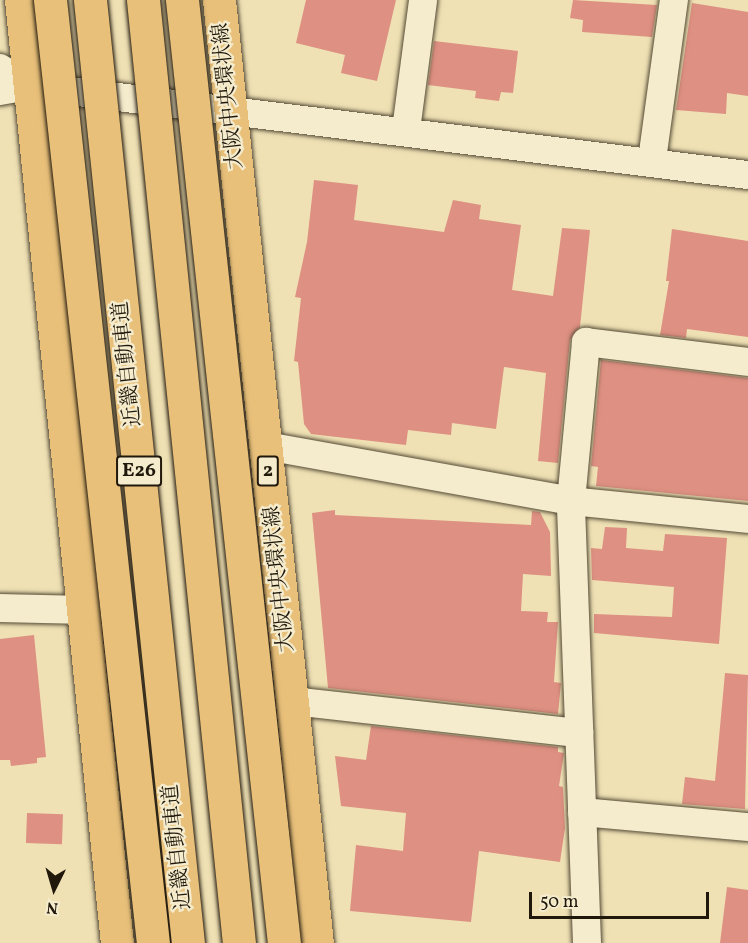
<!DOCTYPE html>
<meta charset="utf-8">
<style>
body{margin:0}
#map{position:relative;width:748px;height:943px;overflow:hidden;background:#efe1b4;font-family:Vollkorn,"Noto Serif JP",serif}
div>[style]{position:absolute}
.building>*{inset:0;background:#de9082;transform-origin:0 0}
.roads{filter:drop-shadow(0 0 2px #544a36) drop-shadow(0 0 2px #544a36)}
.minor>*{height:28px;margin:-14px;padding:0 14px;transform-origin:14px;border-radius:14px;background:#f5ecce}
.major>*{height:33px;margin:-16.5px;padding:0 16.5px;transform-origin:16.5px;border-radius:16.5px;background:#e8c07a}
.bridges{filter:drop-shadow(0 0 2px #21180c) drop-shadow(0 0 2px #21180c)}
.highway-bridge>*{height:33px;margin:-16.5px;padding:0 16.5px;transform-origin:16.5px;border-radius:16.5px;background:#e8c07a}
span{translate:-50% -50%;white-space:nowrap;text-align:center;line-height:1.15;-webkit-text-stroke:4.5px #f5ecce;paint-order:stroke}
.shield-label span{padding:2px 4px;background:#f5ecce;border:2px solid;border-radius:4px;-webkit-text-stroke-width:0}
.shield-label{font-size:20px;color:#21180c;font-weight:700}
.street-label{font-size:21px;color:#21180c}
.north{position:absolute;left:24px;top:859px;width:60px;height:60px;-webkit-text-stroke:4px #f5ecce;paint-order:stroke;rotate:185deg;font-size:16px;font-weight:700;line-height:24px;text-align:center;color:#21180c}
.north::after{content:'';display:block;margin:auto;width:21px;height:27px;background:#21180c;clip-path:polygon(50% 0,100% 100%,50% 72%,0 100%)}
.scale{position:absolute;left:529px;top:892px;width:180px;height:27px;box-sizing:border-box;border:3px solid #21180c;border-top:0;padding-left:8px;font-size:18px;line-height:21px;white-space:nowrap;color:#21180c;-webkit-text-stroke:4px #f5ecce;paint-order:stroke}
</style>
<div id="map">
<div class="building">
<i style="clip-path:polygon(306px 0,396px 0,377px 81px,341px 73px,345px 55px,296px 43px)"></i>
<i style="clip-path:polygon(573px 0,657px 5px,652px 37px,582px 32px,583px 20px,570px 18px)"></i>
<i style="clip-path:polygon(692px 3px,748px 12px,748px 96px,727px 93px,726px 114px,676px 110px)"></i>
<i style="clip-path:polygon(434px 41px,518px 51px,513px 93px,501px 92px,499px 101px,475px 98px,476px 91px,428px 85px)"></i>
<i style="clip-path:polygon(314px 180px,358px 185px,354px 220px,444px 232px,453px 200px,481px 205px,479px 219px,521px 225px,512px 290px,553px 296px,562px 228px,590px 230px,580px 327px,570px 340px,558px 463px,538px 461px,546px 373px,504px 367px,496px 429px,452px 423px,451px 435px,408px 430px,406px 445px,311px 434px,304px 424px,298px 362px,294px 361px,301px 298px,295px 297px,307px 242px)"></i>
<i style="clip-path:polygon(672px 229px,748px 241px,748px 337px,687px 329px,686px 338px,660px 335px,669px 281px,666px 281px)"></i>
<i style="clip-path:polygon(601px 360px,748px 378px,748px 501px,596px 486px,598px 467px,591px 466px)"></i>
<i style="clip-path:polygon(335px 510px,335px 515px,531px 525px,532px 511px,540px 512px,550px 532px,551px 576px,523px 574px,521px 611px,548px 612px,547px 622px,558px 622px,554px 682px,561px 683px,558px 714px,328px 688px,312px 513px)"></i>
<i style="clip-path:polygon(605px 527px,627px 528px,626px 548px,663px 551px,665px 534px,727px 538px,719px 644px,594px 633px,594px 614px,672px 617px,674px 587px,592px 580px,591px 548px,602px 549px)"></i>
<i style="clip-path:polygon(34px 635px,46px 757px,37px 758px,37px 763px,11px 766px,10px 760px,0 760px,0 639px)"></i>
<i style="clip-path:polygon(725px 673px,748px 675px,745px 809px,682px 804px,685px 777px,715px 781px)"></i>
<i style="clip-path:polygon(371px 726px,558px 747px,558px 752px,564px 753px,559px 786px,563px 787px,565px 828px,560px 862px,479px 851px,471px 922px,350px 911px,356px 845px,403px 851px,406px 813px,341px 806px,335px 756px,366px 760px)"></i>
<i style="left:27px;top:813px;width:36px;height:30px;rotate:2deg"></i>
<i style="clip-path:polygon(727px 887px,748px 890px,748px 943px,720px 943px)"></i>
</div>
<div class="roads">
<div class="minor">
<i style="left:0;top:68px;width:34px;rotate:32deg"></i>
<i style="left:0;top:91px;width:29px;rotate:-10deg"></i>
<i style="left:29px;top:86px;width:724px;rotate:7.06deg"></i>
<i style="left:406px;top:130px;width:131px;rotate:-82.5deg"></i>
<i style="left:652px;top:160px;width:162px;rotate:-82.2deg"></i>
<i style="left:266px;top:446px;width:310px;rotate:10.2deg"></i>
<i style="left:571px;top:501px;width:178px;rotate:5.8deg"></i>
<i style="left:0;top:608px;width:83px;rotate:1.4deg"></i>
<i style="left:292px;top:701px;width:289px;rotate:6.4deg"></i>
<i style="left:582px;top:812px;width:167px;rotate:5.2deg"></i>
<i style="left:587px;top:943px;width:442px;rotate:-92.1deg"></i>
<i style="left:571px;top:501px;width:160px;rotate:-84.6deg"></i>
<i style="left:586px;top:342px;width:163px;rotate:7deg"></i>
</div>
<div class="major">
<i style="left:21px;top:0;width:948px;rotate:84.19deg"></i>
<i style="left:219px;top:0;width:948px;rotate:84.07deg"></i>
</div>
</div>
<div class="bridges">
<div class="highway-bridge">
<i style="left:50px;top:0;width:949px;rotate:83.77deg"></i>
<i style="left:90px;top:0;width:948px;rotate:84.07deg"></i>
<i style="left:143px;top:0;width:948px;rotate:84.19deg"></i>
<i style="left:182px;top:0;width:949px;rotate:83.83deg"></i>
</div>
</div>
<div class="shield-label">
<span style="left:139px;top:471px">E26</span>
<span style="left:268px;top:471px">2</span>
</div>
<div class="street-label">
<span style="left:229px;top:96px;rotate:-96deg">大阪中央環状線</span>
<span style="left:128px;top:364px;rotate:-96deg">近畿自動車道</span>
<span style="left:280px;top:579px;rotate:-96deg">大阪中央環状線</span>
<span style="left:178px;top:847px;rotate:-96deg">近畿自動車道</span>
</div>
<div class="north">N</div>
<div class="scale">50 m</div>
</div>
